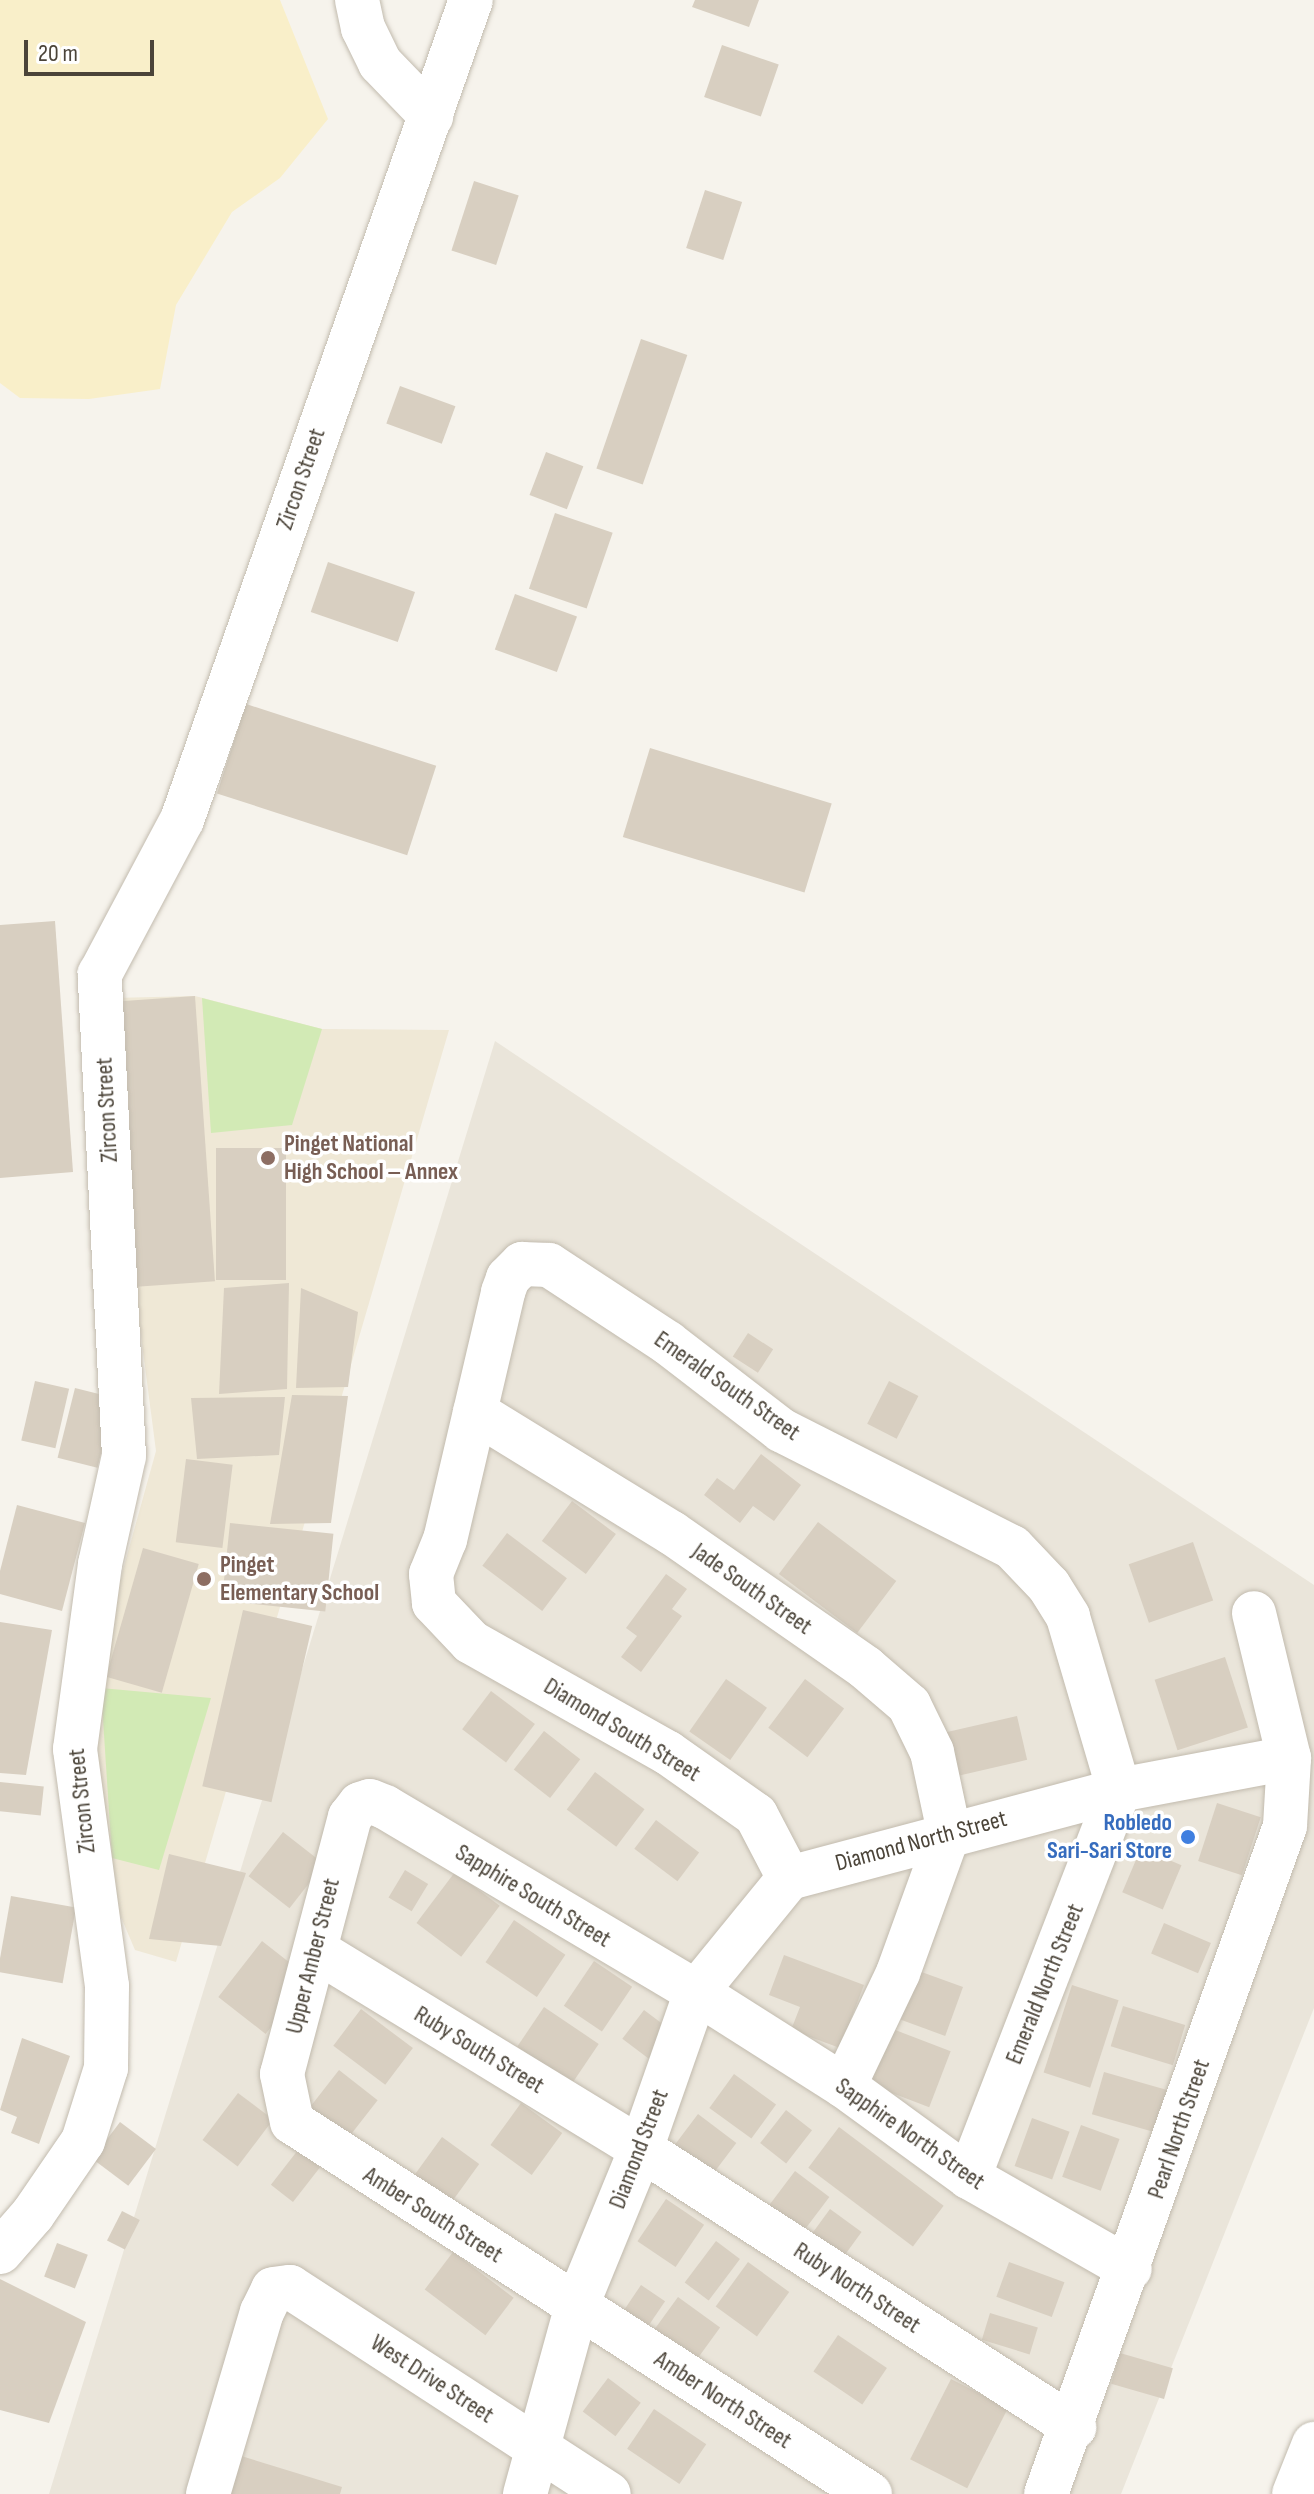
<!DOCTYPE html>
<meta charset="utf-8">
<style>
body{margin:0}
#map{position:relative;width:1314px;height:2494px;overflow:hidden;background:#f6f3ec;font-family:"Sofia Sans Condensed",sans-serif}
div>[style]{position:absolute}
.residential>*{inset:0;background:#eae5da}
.education>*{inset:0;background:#efe8d6}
.green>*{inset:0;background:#d2eab5}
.sand>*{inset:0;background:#f9efc9}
.building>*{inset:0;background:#d8cfc1;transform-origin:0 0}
.roads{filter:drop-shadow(0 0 2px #c2bbae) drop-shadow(0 0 2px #c2bbae)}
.minor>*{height:44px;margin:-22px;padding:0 22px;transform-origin:22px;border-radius:22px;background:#fff}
.dots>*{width:22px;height:22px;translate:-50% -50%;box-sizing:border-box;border:4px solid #fff;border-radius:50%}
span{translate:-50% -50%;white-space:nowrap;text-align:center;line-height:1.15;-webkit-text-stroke:7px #fff;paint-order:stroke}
.street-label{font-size:24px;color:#4b4439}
.education-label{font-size:24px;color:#785e54;font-weight:700}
.left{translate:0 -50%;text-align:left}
.shop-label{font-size:24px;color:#366cbe;font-weight:700}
.right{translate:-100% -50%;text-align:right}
.scale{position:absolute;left:24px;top:40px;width:130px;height:36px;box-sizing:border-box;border:4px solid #4b4439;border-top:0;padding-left:10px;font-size:24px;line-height:28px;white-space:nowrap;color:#4b4439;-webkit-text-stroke:6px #fff;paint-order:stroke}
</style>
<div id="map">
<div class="residential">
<i style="clip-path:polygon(495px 1041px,1314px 1585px,1314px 2008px,1121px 2494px,49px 2494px)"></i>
</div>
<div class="education">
<i style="clip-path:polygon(195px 996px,322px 1029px,449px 1030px,176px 1962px,135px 1950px,112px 1896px,85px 1707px,156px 1451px,135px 1290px,113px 998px)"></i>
</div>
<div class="green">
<i style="clip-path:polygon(202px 998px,322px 1029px,292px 1125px,211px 1133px)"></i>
<i style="clip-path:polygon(101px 1688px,211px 1698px,159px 1870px,112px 1858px)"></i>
</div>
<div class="sand">
<i style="clip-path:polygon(0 0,280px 0,328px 119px,280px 178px,232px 212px,176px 305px,160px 389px,89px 399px,20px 398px,0 383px)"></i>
</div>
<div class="building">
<i style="clip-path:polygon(695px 0,759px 0,749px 27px,692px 7px)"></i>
<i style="left:722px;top:45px;width:60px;height:55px;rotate:19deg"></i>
<i style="left:474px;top:181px;width:47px;height:73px;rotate:18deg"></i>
<i style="left:705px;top:190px;width:39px;height:61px;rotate:18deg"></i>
<i style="left:641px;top:339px;width:49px;height:137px;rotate:19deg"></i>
<i style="left:400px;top:386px;width:59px;height:40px;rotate:20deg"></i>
<i style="left:546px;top:452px;width:40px;height:46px;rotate:21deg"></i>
<i style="left:555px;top:513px;width:61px;height:80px;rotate:19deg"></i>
<i style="left:328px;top:562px;width:92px;height:53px;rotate:19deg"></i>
<i style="left:515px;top:594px;width:66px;height:59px;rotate:20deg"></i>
<i style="left:246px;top:704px;width:200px;height:94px;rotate:18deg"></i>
<i style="left:650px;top:748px;width:190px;height:93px;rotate:17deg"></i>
<i style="clip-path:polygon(55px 921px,73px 1172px,0 1178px,0 925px)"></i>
<i style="left:195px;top:996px;width:286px;height:82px;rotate:86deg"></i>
<i style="left:216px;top:1148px;width:70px;height:132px"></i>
<i style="clip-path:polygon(289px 1283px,287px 1389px,219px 1394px,224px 1288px)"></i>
<i style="clip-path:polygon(301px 1288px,358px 1312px,348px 1387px,296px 1388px)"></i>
<i style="left:748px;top:1333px;width:30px;height:28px;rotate:33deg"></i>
<i style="left:35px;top:1381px;width:35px;height:61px;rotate:13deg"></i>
<i style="left:889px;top:1381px;width:33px;height:48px;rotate:27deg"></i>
<i style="left:75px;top:1388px;width:41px;height:72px;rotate:14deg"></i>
<i style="clip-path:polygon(292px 1395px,348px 1396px,331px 1523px,270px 1524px)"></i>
<i style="clip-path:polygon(285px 1397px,279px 1455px,197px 1459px,191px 1398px)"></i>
<i style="clip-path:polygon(761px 1454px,801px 1485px,774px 1521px,753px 1506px,740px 1523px,704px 1495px,717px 1478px,734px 1490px)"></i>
<i style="left:186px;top:1459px;width:47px;height:84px;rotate:7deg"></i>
<i style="left:572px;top:1501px;width:55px;height:50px;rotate:37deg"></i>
<i style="clip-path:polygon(17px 1505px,85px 1523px,62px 1611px,0 1594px,0 1571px)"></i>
<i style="left:818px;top:1522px;width:98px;height:65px;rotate:37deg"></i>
<i style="left:230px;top:1523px;width:104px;height:78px;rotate:6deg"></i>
<i style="left:507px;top:1533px;width:75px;height:41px;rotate:37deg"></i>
<i style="left:1193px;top:1542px;width:62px;height:68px;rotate:71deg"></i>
<i style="left:143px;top:1548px;width:58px;height:134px;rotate:16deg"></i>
<i style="clip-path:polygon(666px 1574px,687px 1589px,672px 1609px,682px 1616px,641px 1672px,621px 1657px,637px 1636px,626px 1628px)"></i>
<i style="left:243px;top:1610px;width:71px;height:181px;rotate:13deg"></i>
<i style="clip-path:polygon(0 1622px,52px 1630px,26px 1775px,0 1773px)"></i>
<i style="left:1225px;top:1657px;width:74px;height:74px;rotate:72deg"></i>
<i style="left:726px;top:1679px;width:50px;height:64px;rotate:35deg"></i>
<i style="left:805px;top:1679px;width:49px;height:61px;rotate:37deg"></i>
<i style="left:491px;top:1691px;width:55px;height:48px;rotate:37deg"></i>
<i style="left:1017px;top:1716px;width:45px;height:75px;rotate:77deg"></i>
<i style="left:544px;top:1731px;width:46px;height:49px;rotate:38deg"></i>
<i style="left:595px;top:1772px;width:62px;height:47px;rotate:37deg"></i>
<i style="left:0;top:1782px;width:44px;height:29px;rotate:6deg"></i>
<i style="left:1217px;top:1803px;width:46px;height:61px;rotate:18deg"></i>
<i style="left:656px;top:1820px;width:54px;height:36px;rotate:37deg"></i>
<i style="left:283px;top:1832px;width:52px;height:56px;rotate:38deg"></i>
<i style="left:1141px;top:1848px;width:44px;height:48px;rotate:23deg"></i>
<i style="clip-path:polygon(169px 1854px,246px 1873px,221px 1946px,149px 1939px)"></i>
<i style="left:405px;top:1870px;width:27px;height:32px;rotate:31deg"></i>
<i style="left:455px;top:1872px;width:56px;height:64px;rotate:37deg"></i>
<i style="left:11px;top:1896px;width:66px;height:77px;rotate:10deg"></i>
<i style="left:514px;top:1920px;width:62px;height:51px;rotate:34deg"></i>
<i style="left:1164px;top:1923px;width:51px;height:33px;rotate:23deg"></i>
<i style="left:262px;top:1941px;width:60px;height:71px;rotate:38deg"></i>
<i style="clip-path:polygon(784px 1955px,864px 1985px,840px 2048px,791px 2030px,800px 2007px,769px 1995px)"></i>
<i style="left:594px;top:1961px;width:46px;height:54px;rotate:34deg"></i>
<i style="left:916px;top:1970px;width:50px;height:52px;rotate:20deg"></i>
<i style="left:1072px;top:1985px;width:49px;height:92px;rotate:18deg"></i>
<i style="left:1123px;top:2006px;width:65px;height:42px;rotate:17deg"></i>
<i style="left:544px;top:2007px;width:66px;height:48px;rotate:34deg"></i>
<i style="left:361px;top:2009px;width:65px;height:46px;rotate:37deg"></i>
<i style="left:644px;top:2010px;width:44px;height:36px;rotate:37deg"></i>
<i style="left:890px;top:2028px;width:65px;height:60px;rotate:21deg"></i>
<i style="clip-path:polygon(22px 2038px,70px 2056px,39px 2144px,11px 2133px,17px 2117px,0 2110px)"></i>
<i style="left:339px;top:2070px;width:49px;height:59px;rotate:38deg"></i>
<i style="left:1104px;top:2072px;width:71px;height:44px;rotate:16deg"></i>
<i style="left:734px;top:2074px;width:52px;height:42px;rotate:36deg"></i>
<i style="left:238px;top:2093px;width:44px;height:59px;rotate:37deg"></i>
<i style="left:521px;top:2103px;width:51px;height:52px;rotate:36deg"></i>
<i style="left:786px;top:2110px;width:33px;height:42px;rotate:38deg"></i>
<i style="left:698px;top:2114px;width:48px;height:50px;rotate:37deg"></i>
<i style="left:1032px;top:2118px;width:40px;height:51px;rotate:20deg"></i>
<i style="left:120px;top:2122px;width:45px;height:46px;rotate:37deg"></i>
<i style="left:1081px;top:2125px;width:41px;height:55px;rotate:20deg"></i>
<i style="left:839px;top:2127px;width:131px;height:51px;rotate:37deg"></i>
<i style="left:442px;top:2137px;width:46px;height:53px;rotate:36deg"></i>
<i style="left:298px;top:2150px;width:28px;height:44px;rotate:38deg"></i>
<i style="left:795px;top:2171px;width:43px;height:52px;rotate:37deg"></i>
<i style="left:666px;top:2199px;width:46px;height:51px;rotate:34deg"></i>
<i style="left:830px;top:2209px;width:39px;height:44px;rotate:36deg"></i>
<i style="left:122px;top:2211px;width:20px;height:33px;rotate:27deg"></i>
<i style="left:716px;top:2241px;width:30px;height:52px;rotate:37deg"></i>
<i style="left:57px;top:2243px;width:33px;height:36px;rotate:21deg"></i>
<i style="left:453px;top:2252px;width:76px;height:47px;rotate:37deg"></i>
<i style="left:748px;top:2262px;width:51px;height:55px;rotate:36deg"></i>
<i style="left:1009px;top:2262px;width:59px;height:37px;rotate:20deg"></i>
<i style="clip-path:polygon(0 2279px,86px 2322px,49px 2423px,0 2410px)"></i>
<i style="left:641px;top:2285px;width:29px;height:39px;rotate:34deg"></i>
<i style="left:678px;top:2297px;width:52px;height:43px;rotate:36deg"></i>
<i style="left:990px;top:2313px;width:50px;height:28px;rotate:17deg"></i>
<i style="left:838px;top:2335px;width:59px;height:44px;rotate:34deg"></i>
<i style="left:1120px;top:2353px;width:55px;height:32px;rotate:16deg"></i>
<i style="left:608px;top:2378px;width:41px;height:42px;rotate:37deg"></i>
<i style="left:951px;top:2379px;width:64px;height:90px;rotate:27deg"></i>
<i style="left:654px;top:2409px;width:63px;height:48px;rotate:34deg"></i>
<i style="clip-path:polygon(238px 2455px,342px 2487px,340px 2494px,226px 2494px)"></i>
</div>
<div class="roads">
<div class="minor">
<i style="left:357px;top:0;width:29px;rotate:78deg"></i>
<i style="left:363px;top:28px;width:39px;rotate:64deg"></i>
<i style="left:380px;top:63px;width:74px;rotate:46.1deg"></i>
<i style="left:475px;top:1412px;width:231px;rotate:31.6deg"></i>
<i style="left:672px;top:1533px;width:236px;rotate:34.8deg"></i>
<i style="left:866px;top:1668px;width:57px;rotate:40.7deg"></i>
<i style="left:909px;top:1705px;width:52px;rotate:63.9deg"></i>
<i style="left:932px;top:1752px;width:82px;rotate:78deg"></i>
<i style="left:949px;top:1832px;width:150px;rotate:109.9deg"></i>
<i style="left:898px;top:1973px;width:125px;rotate:115.5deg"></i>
<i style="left:789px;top:1878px;width:71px;rotate:-117.6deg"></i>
<i style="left:756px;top:1815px;width:108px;rotate:-144.8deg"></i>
<i style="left:668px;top:1753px;width:226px;rotate:-150.6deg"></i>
<i style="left:471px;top:1642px;width:54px;rotate:-133.5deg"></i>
<i style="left:434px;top:1603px;width:29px;rotate:-96deg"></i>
<i style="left:431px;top:1574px;width:37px;rotate:-68deg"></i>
<i style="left:445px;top:1540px;width:255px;rotate:-76.8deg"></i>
<i style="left:503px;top:1292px;width:15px;rotate:-70deg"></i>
<i style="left:508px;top:1278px;width:20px;rotate:-45deg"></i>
<i style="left:522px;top:1264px;width:27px;rotate:2deg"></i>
<i style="left:549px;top:1265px;width:142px;rotate:33.2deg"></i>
<i style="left:668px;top:1343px;width:143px;rotate:37.6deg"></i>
<i style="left:781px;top:1430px;width:259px;rotate:26.9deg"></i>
<i style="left:1012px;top:1547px;width:54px;rotate:46.5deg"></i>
<i style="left:1049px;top:1586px;width:36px;rotate:58deg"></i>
<i style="left:1068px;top:1617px;width:180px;rotate:73.6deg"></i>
<i style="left:1119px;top:1790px;width:415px;rotate:111.2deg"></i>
<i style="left:789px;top:1878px;width:342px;rotate:-14.9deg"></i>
<i style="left:1119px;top:1790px;width:173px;rotate:-10.7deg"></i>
<i style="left:317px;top:1951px;width:380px;rotate:31.4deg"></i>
<i style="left:641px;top:2149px;width:515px;rotate:32.7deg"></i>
<i style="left:0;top:2252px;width:50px;rotate:-49deg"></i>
<i style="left:33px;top:2214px;width:88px;rotate:-55.6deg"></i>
<i style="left:83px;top:2141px;width:77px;rotate:-72.5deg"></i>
<i style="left:106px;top:2068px;width:82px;rotate:-89.3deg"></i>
<i style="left:107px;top:1986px;width:239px;rotate:-97.7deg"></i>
<i style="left:75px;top:1749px;width:187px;rotate:-82.3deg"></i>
<i style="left:100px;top:1564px;width:111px;rotate:-77.5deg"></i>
<i style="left:124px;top:1456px;width:483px;rotate:-92.9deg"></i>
<i style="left:100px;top:974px;width:174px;rotate:-62deg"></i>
<i style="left:182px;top:820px;width:869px;rotate:-70.59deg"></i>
<i style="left:208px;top:2494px;width:190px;rotate:-73.5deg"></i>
<i style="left:262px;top:2312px;width:25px;rotate:-64deg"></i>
<i style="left:273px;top:2289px;width:17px;rotate:-7deg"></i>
<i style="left:290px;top:2287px;width:380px;rotate:33deg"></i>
<i style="left:525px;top:2494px;width:196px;rotate:-74.6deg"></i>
<i style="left:577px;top:2305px;width:169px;rotate:-67.7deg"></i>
<i style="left:641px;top:2149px;width:166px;rotate:-70.7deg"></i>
<i style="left:696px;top:1992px;width:147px;rotate:-50.8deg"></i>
<i style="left:870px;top:2494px;width:687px;rotate:-147.23deg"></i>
<i style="left:292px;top:2122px;width:49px;rotate:-101.8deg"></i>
<i style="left:282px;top:2074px;width:266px;rotate:-75.2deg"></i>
<i style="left:350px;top:1817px;width:16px;rotate:-52deg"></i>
<i style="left:360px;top:1804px;width:10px;rotate:-17deg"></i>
<i style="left:370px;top:1801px;width:16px;rotate:22deg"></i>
<i style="left:385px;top:1807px;width:362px;rotate:30.7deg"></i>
<i style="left:696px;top:1992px;width:175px;rotate:32.4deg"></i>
<i style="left:844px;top:2086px;width:155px;rotate:36.1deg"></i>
<i style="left:969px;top:2177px;width:185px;rotate:29.7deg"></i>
<i style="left:1046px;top:2494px;width:709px;rotate:-70.31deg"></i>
<i style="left:1285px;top:1826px;width:68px;rotate:-86.6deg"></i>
<i style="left:1289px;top:1758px;width:149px;rotate:-103.6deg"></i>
<i style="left:1294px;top:2494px;width:54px;rotate:-68.2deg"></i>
</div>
</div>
<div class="dots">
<i style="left:268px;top:1158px;background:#8d6e63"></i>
<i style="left:204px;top:1579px;background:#8d6e63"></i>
<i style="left:1188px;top:1837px;background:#3f7fe0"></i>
</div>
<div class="street-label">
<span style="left:301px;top:479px;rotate:-71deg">Zircon Street</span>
<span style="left:107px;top:1110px;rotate:-93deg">Zircon Street</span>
<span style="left:727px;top:1386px;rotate:35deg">Emerald South Street</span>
<span style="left:752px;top:1589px;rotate:35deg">Jade South Street</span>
<span style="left:622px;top:1730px;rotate:31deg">Diamond South Street</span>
<span style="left:82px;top:1801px;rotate:-96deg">Zircon Street</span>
<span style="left:921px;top:1841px;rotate:-15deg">Diamond North Street</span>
<span style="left:533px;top:1896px;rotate:31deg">Sapphire South Street</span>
<span style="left:313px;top:1956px;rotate:-76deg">Upper Amber Street</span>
<span style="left:1045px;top:1984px;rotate:-68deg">Emerald North Street</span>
<span style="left:479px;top:2050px;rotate:31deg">Ruby South Street</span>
<span style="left:1179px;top:2129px;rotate:-71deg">Pearl North Street</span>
<span style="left:910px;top:2134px;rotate:35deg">Sapphire North Street</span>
<span style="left:639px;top:2149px;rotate:-69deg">Diamond Street</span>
<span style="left:433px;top:2215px;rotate:32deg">Amber South Street</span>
<span style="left:857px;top:2288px;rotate:33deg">Ruby North Street</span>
<span style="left:432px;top:2379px;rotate:33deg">West Drive Street</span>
<span style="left:723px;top:2400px;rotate:33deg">Amber North Street</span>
</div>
<div class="education-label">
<span class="left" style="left:284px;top:1158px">Pinget National<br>High School – Annex</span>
<span class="left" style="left:220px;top:1579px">Pinget<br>Elementary School</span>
</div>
<div class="shop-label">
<span class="right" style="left:1172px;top:1837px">Robledo<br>Sari-Sari Store</span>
</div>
<div class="scale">20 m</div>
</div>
